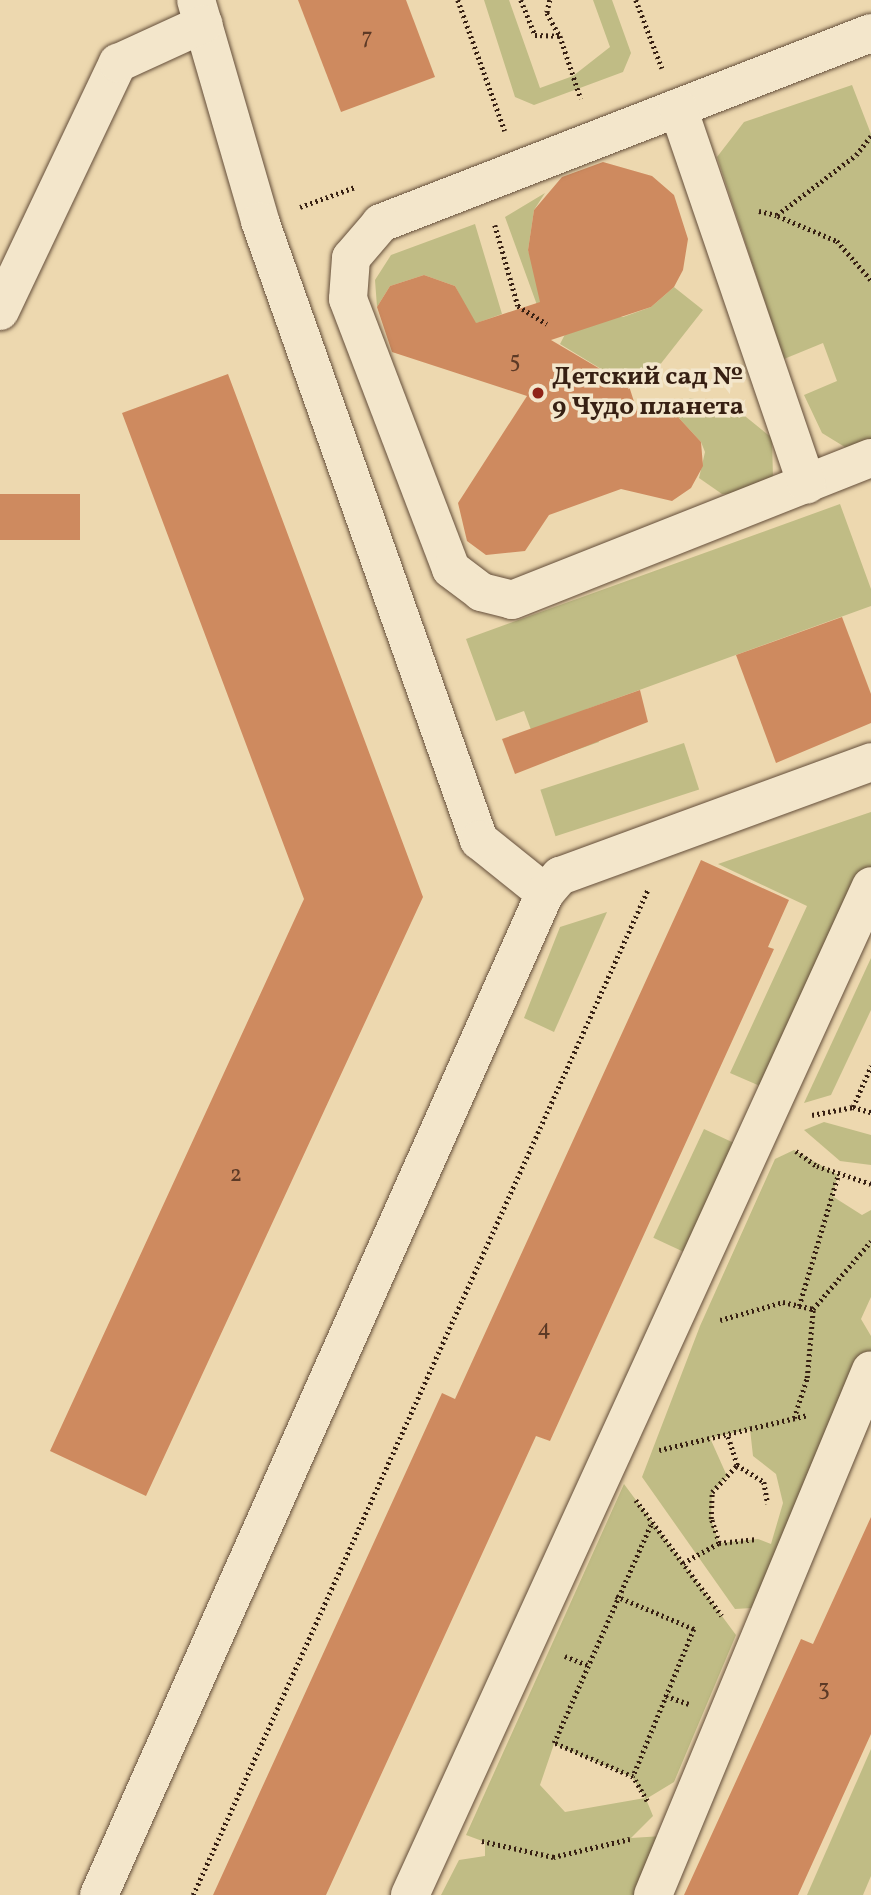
<!DOCTYPE html>
<meta charset="utf-8">
<style>
body{margin:0}
#map{position:relative;width:871px;height:1895px;overflow:hidden;background:#edd8af;font-family:Vollkorn,serif}
div>[style]{position:absolute}
.green>*{inset:0;background:#c0bc85;transform-origin:0 0}
.building>*{inset:0;background:#ce8a5f;transform-origin:0 0}
.path>*{height:4.5px;margin-top:-2.25px;transform-origin:0;background:repeating-linear-gradient(90deg,#372013 0 2px,transparent 0 5.5px)}
.roads{filter:drop-shadow(0 0 2px #644e3a) drop-shadow(0 0 2px #644e3a)}
.minor>*{height:38px;margin:-19px;padding:0 19px;transform-origin:19px;border-radius:19px;background:#f3e6cb}
.dots>*{width:19px;height:19px;translate:-50% -50%;box-sizing:border-box;border:4px solid #f3e6cb;border-radius:50%}
span{translate:-50% -50%;white-space:nowrap;text-align:center;line-height:1.15;-webkit-text-stroke:7px #f3e6cb;paint-order:stroke}
.number-label{font-size:23px;color:#5d3a26}
.number-label span{-webkit-text-stroke-width:0}
.poi-label{font-size:26px;color:#372013;font-weight:700}
.left{translate:0 -50%;text-align:left}
</style>
<div id="map">
<div class="green">
<i style="clip-path:polygon(484px 0,509px 0,540px 88px,573px 76px,610px 47px,593px 0,612px 0,631px 53px,623px 72px,534px 105px,515px 97px)"></i>
<i style="clip-path:polygon(852px 85px,871px 134px,871px 458px,866px 460px,822px 433px,804px 395px,837px 381px,823px 343px,784px 359px,717px 157px,744px 122px)"></i>
<i style="clip-path:polygon(545px 193px,534px 210px,528px 250px,541px 288px,557px 308px,537px 305px,505px 217px)"></i>
<i style="clip-path:polygon(475px 224px,502px 314px,474px 324px,455px 286px,424px 275px,390px 286px,377px 307px,375px 280px,391px 255px)"></i>
<i style="clip-path:polygon(674px 287px,703px 310px,659px 366px,629px 386px,560px 344px,576px 313px,623px 317px,651px 307px)"></i>
<i style="clip-path:polygon(690px 398px,735px 408px,772px 438px,773px 478px,750px 493px,722px 494px,699px 478px,705px 452px,701px 442px,678px 417px,666px 413px)"></i>
<i style="clip-path:polygon(840px 504px,871px 589px,871px 606px,587px 709px,599px 742px,543px 762px,524px 711px,496px 721px,466px 639px)"></i>
<i style="left:684px;top:743px;width:49px;height:151px;rotate:72deg"></i>
<i style="clip-path:polygon(871px 812px,871px 886px,776px 1093px,730px 1073px,807px 906px,718px 864px)"></i>
<i style="clip-path:polygon(607px 912px,554px 1032px,524px 1018px,560px 927px)"></i>
<i style="clip-path:polygon(871px 958px,871px 1010px,831px 1095px,804px 1103px)"></i>
<i style="clip-path:polygon(824px 1122px,871px 1135px,871px 1165px,840px 1161px,804px 1130px)"></i>
<i style="left:704px;top:1129px;width:51px;height:120px;rotate:25deg"></i>
<i style="clip-path:polygon(evenodd,794px 1150px,838px 1175px,832px 1196px,862px 1215px,871px 1210px,871px 1297px,861px 1319px,871px 1336px,871px 1370px,752px 1608px,735px 1609px,642px 1477px,700px 1326px,775px 1159px,794px 1150px,750px 1429px,753px 1456px,776px 1474px,783px 1503px,771px 1544px,758px 1539px,719px 1543px,711px 1519px,712px 1492px,727px 1476px,710px 1438px,750px 1429px)"></i>
<i style="clip-path:polygon(evenodd,624px 1484px,736px 1635px,674px 1782px,646px 1799px,653px 1816px,631px 1838px,678px 1835px,653px 1895px,441px 1895px,459px 1860px,485px 1856px,485px 1842px,466px 1835px,624px 1484px,554px 1744px,632px 1777px,645px 1798px,565px 1812px,540px 1785px,554px 1744px)"></i>
<i style="clip-path:polygon(871px 1749px,871px 1876px,863px 1895px,807px 1895px)"></i>
</div>
<div class="building">
<i style="clip-path:polygon(298px 0,406px 0,435px 77px,341px 112px)"></i>
<i style="clip-path:polygon(603px 162px,652px 176px,674px 195px,688px 239px,683px 270px,674px 287px,651px 307px,551px 340px,629px 386px,637px 411px,678px 417px,701px 442px,703px 466px,691px 488px,672px 501px,621px 489px,549px 515px,525px 551px,486px 555px,467px 541px,458px 503px,527px 396px,392px 352px,377px 307px,390px 286px,424px 275px,455px 286px,476px 323px,540px 302px,528px 250px,534px 210px,562px 177px)"></i>
<i style="clip-path:polygon(228px 374px,423px 897px,146px 1496px,50px 1451px,304px 899px,122px 413px)"></i>
<i style="left:80px;top:494px;width:46px;height:80px;rotate:90deg"></i>
<i style="clip-path:polygon(842px 617px,871px 694px,871px 723px,776px 763px,736px 655px)"></i>
<i style="clip-path:polygon(640px 690px,648px 722px,515px 774px,502px 739px)"></i>
<i style="clip-path:polygon(701px 860px,789px 900px,768px 947px,774px 949px,550px 1441px,536px 1436px,326px 1895px,213px 1895px,442px 1393px,455px 1399px)"></i>
<i style="clip-path:polygon(871px 1517px,871px 1734px,798px 1895px,684px 1895px,801px 1639px,813px 1644px)"></i>
</div>
<div class="path">
<i style="left:458px;top:0;width:139px;rotate:70.3deg"></i>
<i style="left:521px;top:0;width:38px;rotate:68deg"></i>
<i style="left:535px;top:35px;width:25px;rotate:2deg"></i>
<i style="left:560px;top:36px;width:66px;rotate:71.6deg"></i>
<i style="left:550px;top:0;width:13px;rotate:103deg"></i>
<i style="left:547px;top:13px;width:25px;rotate:61deg"></i>
<i style="left:636px;top:0;width:73px;rotate:69.1deg"></i>
<i style="left:300px;top:207px;width:59px;rotate:-20deg"></i>
<i style="left:759px;top:211px;width:18px;rotate:13deg"></i>
<i style="left:777px;top:215px;width:99px;rotate:-37.2deg"></i>
<i style="left:856px;top:155px;width:24px;rotate:-52deg"></i>
<i style="left:778px;top:216px;width:64px;rotate:23deg"></i>
<i style="left:837px;top:241px;width:52px;rotate:48.9deg"></i>
<i style="left:495px;top:225px;width:84px;rotate:74.1deg"></i>
<i style="left:518px;top:306px;width:34px;rotate:32deg"></i>
<i style="left:853px;top:1107px;width:19px;rotate:16deg"></i>
<i style="left:812px;top:1115px;width:42px;rotate:-11deg"></i>
<i style="left:853px;top:1107px;width:45px;rotate:-66.3deg"></i>
<i style="left:796px;top:1151px;width:26px;rotate:36deg"></i>
<i style="left:817px;top:1166px;width:57px;rotate:18.4deg"></i>
<i style="left:799px;top:1306px;width:137px;rotate:-73.4deg"></i>
<i style="left:720px;top:1320px;width:66px;rotate:-15.9deg"></i>
<i style="left:783px;top:1302px;width:31px;rotate:13deg"></i>
<i style="left:813px;top:1309px;width:89px;rotate:-49.5deg"></i>
<i style="left:794px;top:1418px;width:42px;rotate:-72deg"></i>
<i style="left:807px;top:1378px;width:69px;rotate:-85deg"></i>
<i style="left:659px;top:1450px;width:153px;rotate:-13.2deg"></i>
<i style="left:737px;top:1465px;width:32px;rotate:32deg"></i>
<i style="left:764px;top:1482px;width:22px;rotate:80deg"></i>
<i style="left:636px;top:1500px;width:144px;rotate:53.4deg"></i>
<i style="left:719px;top:1543px;width:25px;rotate:-108deg"></i>
<i style="left:711px;top:1519px;width:27px;rotate:-88deg"></i>
<i style="left:712px;top:1492px;width:37px;rotate:-47deg"></i>
<i style="left:737px;top:1465px;width:33px;rotate:-108deg"></i>
<i style="left:683px;top:1563px;width:41px;rotate:-29.1deg"></i>
<i style="left:719px;top:1543px;width:38px;rotate:-6deg"></i>
<i style="left:616px;top:1596px;width:85px;rotate:22.9deg"></i>
<i style="left:694px;top:1629px;width:160px;rotate:112.4deg"></i>
<i style="left:565px;top:1656px;width:24px;rotate:22deg"></i>
<i style="left:666px;top:1696px;width:24px;rotate:19deg"></i>
<i style="left:647px;top:1801px;width:28px;rotate:-120deg"></i>
<i style="left:633px;top:1777px;width:86px;rotate:-156.7deg"></i>
<i style="left:554px;top:1743px;width:242px;rotate:-66.1deg"></i>
<i style="left:482px;top:1841px;width:73px;rotate:12.7deg"></i>
<i style="left:553px;top:1857px;width:79px;rotate:-13.2deg"></i>
<i style="left:193px;top:1895px;width:1104px;rotate:-65.66deg"></i>
</div>
<div class="roads">
<div class="minor">
<i style="left:196px;top:0;width:230px;rotate:73.8deg"></i>
<i style="left:260px;top:221px;width:657px;rotate:70.52deg"></i>
<i style="left:479px;top:840px;width:85px;rotate:38.8deg"></i>
<i style="left:871px;top:33px;width:526px;rotate:158.81deg"></i>
<i style="left:381px;top:223px;width:46px;rotate:130.6deg"></i>
<i style="left:351px;top:258px;width:41px;rotate:94.2deg"></i>
<i style="left:348px;top:299px;width:289px;rotate:69.1deg"></i>
<i style="left:451px;top:569px;width:38px;rotate:37deg"></i>
<i style="left:481px;top:592px;width:32px;rotate:14deg"></i>
<i style="left:512px;top:600px;width:386px;rotate:-21.6deg"></i>
<i style="left:678px;top:108px;width:398px;rotate:71.1deg"></i>
<i style="left:0;top:311px;width:275px;rotate:-64.6deg"></i>
<i style="left:118px;top:63px;width:94px;rotate:-24.6deg"></i>
<i style="left:99px;top:1895px;width:1097px;rotate:-66.01deg"></i>
<i style="left:545px;top:893px;width:23px;rotate:-49deg"></i>
<i style="left:560px;top:876px;width:331px;rotate:-20.1deg"></i>
<i style="left:410px;top:1895px;width:1109px;rotate:-65.44deg"></i>
<i style="left:653px;top:1895px;width:568px;rotate:-67.45deg"></i>
</div>
</div>
<div class="dots">
<i style="left:538px;top:393px;background:#8f2418"></i>
</div>
<div class="number-label">
<span style="left:367px;top:38px">7</span>
<span style="left:515px;top:361px">5</span>
<span style="left:236px;top:1175px">2</span>
<span style="left:544px;top:1329px">4</span>
<span style="left:824px;top:1689px">3</span>
</div>
<div class="poi-label">
<span class="left" style="left:552px;top:393px">Детский сад №<br>9 Чудо планета</span>
</div>
</div>
